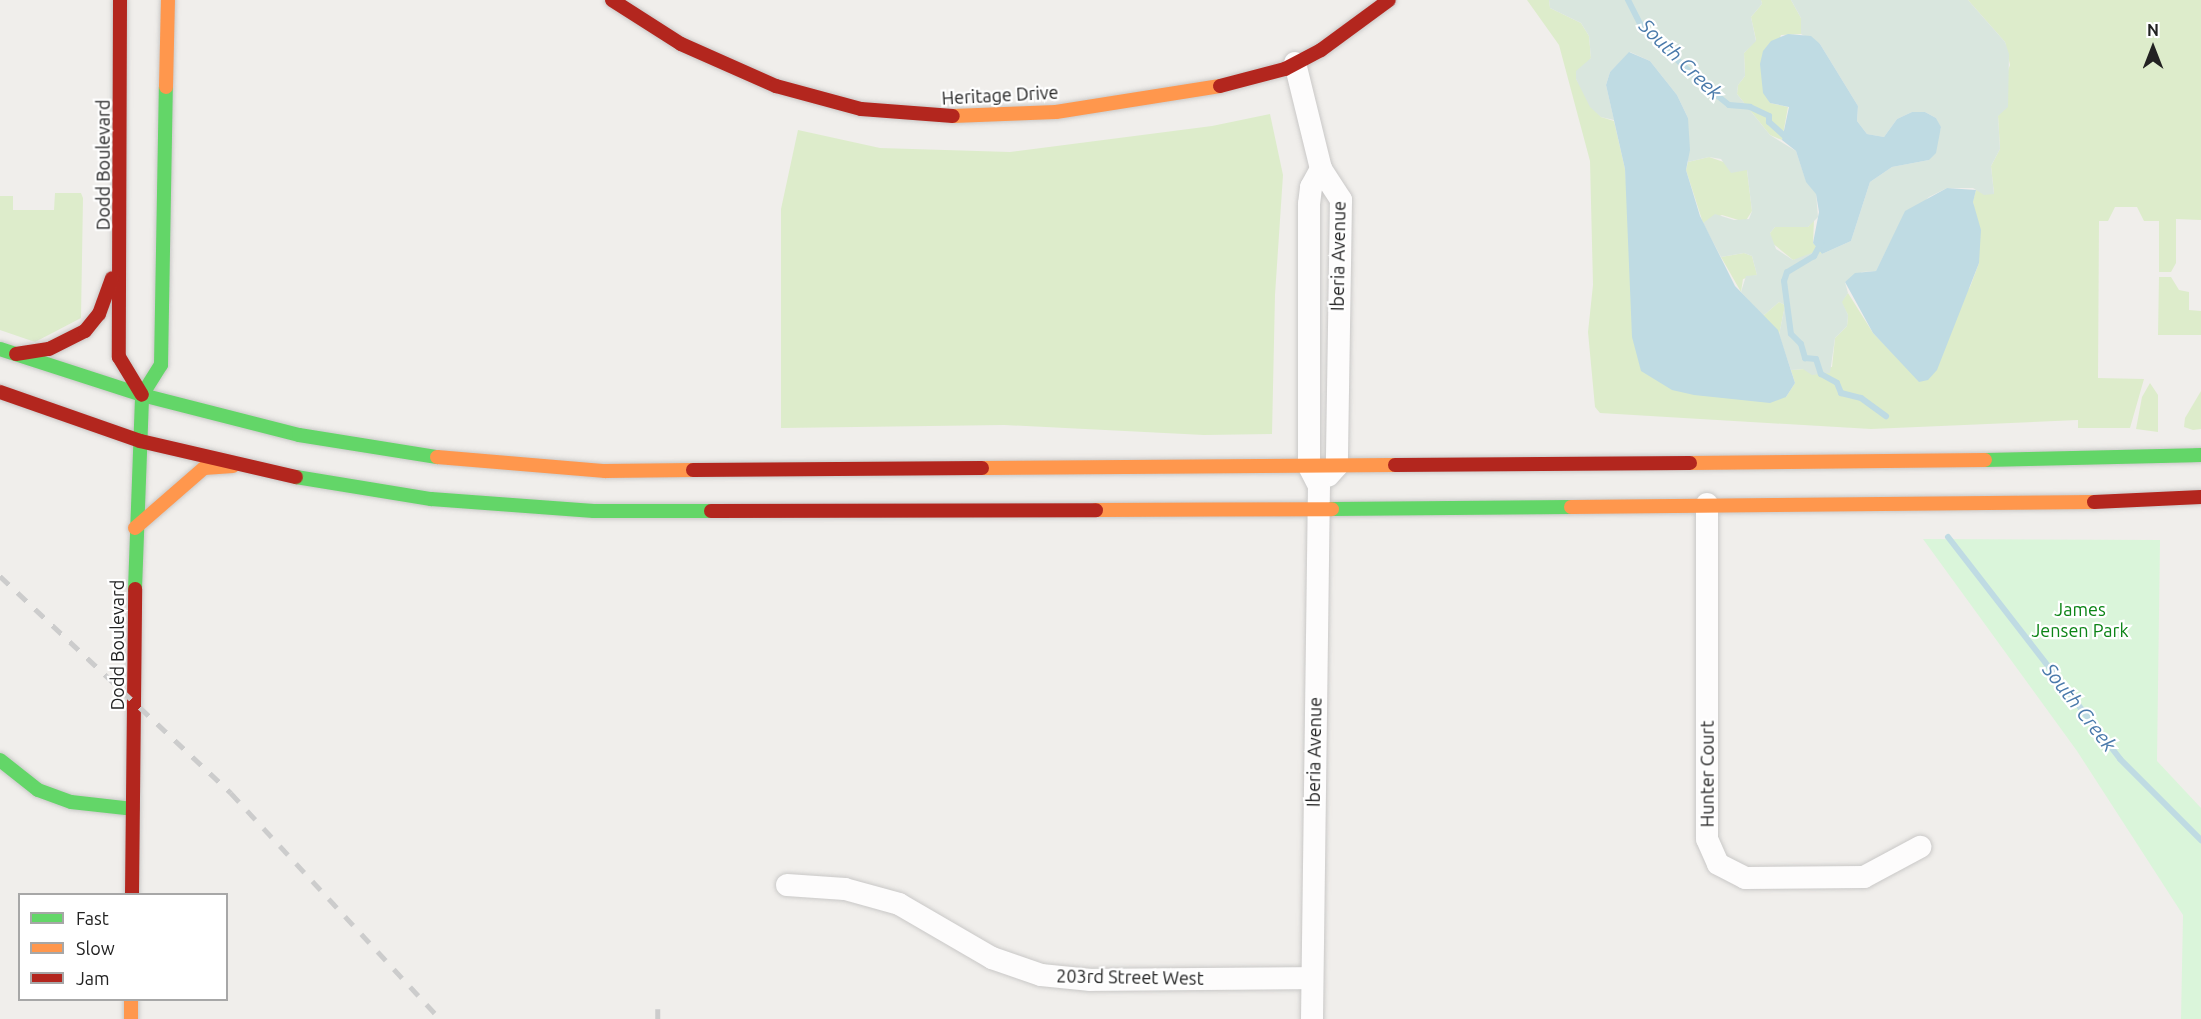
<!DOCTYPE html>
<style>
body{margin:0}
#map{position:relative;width:2201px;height:1019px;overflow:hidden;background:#f0eeeb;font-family:Ubuntu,sans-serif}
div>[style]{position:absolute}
.grass>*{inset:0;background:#ddeccb}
.wetland>*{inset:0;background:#d9e6de}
.park>*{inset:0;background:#daf5da}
.water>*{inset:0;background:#bfdbe3}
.stream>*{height:6px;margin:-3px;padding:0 3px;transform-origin:3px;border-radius:3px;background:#bfdbe3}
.roads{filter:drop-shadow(0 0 2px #c9c8c7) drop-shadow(0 0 2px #c9c8c7)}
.street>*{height:22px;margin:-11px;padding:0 11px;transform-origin:11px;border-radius:11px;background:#fdfcfc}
.fast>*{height:14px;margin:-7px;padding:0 7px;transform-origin:7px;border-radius:7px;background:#63d668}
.slow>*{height:14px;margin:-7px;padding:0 7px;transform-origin:7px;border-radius:7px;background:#ff974d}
.jam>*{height:14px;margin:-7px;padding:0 7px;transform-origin:7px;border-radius:7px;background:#b3261e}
.rail>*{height:4.5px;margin-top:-2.25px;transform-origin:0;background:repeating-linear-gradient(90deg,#ccc 0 12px,transparent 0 24px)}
span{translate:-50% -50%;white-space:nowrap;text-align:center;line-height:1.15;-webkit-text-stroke:4.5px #fff;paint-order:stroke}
.street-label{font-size:18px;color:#222}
.park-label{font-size:18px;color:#0c8416}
.water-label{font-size:20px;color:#4a7aab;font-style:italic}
.legend{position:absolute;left:18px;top:893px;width:210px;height:108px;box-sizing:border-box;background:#fff;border:2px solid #a7a7a7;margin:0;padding:8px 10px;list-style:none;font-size:18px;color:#222}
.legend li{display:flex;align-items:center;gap:12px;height:30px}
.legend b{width:30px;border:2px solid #a7a7a7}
.north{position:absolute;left:2123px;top:18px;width:60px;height:60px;-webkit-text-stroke:4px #fff;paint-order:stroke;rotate:0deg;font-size:16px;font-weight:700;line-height:24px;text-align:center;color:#222}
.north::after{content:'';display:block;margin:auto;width:21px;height:27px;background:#222;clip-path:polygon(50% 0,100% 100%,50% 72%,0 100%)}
</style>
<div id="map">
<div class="grass">
<i style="clip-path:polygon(1527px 0,1549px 0,1550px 8px,1581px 23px,1589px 36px,1591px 58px,1576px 79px,1601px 117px,1614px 121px,1625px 169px,1631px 245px,1786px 397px,1795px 383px,1791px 370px,1832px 367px,1835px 338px,1847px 326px,1848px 315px,1841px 302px,1848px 293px,1873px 333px,1910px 371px,1970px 287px,1979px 263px,1973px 201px,1976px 190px,1994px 194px,1991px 166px,2000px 149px,1998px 116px,2008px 91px,2005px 79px,2010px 65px,2005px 42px,1968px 0,2201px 0,2201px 220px,2176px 219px,2176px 263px,2171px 272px,2159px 272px,2159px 221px,2144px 221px,2137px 207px,2115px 207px,2108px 221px,2099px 221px,2098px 378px,2144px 379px,2130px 428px,2078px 428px,2078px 420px,1871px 429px,1600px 413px,1595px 407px,1588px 332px,1593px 285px,1590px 161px,1559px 45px)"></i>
<i style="clip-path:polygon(1761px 0,1791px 0,1801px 18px,1801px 34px,1781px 35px,1763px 86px,1770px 103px,1788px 107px,1782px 140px,1770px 135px,1737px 94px,1738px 85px,1745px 76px,1744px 53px,1756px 40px,1751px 17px,1762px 4px)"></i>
<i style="clip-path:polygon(1270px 114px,1283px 175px,1275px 295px,1272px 434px,1204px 435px,1004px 425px,781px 428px,781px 209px,798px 130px,880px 148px,1010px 152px,1212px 126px)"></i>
<i style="clip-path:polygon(1709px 157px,1747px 170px,1752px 211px,1745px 222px,1722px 215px,1703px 223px,1686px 170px,1688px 162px)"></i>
<i style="clip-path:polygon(55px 193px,81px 193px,83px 198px,81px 318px,35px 342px,0 330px,0 196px,13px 196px,13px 210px,54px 210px)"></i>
<i style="clip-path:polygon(1814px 220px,1813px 243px,1822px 254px,1793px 260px,1771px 242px,1770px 233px,1775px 227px,1808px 227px)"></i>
<i style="clip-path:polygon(1744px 253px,1752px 256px,1757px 275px,1743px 279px,1741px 292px,1721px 257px)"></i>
<i style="clip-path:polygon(2159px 277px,2171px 277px,2179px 290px,2189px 292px,2189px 310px,2201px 311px,2201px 335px,2158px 335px)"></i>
<i style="clip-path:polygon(1779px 302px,1785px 305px,1779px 335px,1763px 316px)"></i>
<i style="clip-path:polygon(2150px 383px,2158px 395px,2158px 432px,2136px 429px,2142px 397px)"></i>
<i style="clip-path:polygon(2201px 391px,2201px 429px,2193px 430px,2184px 427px,2185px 418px)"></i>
</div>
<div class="wetland">
<i style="clip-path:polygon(1549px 0,1761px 0,1762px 4px,1751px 17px,1756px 41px,1744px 53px,1745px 76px,1738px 85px,1737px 94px,1770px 135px,1796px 151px,1806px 181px,1816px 193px,1818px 217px,1808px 227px,1775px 227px,1770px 233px,1776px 249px,1793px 260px,1814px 252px,1822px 254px,1851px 241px,1870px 182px,1892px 167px,1929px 160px,1941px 128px,1936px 118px,1925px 112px,1912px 112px,1897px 119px,1884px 137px,1867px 134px,1857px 121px,1858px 106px,1820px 44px,1801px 34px,1801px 18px,1791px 0,1968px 0,2005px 42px,2009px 54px,2008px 107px,1998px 116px,2000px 149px,1991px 166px,1994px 194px,1984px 195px,1973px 188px,1947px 188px,1929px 197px,1898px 227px,1876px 271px,1862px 272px,1845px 282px,1848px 293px,1842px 302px,1848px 315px,1847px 326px,1835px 338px,1830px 373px,1812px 375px,1803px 369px,1791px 370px,1779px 335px,1785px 305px,1779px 302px,1763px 316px,1741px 292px,1746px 276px,1757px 275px,1752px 256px,1744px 253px,1721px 257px,1703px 223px,1715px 214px,1734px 220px,1749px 219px,1752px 211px,1747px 170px,1731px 173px,1721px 159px,1709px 157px,1688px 162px,1688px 118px,1677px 95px,1650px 61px,1630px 52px,1610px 72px,1606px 85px,1614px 120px,1601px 117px,1590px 107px,1576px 79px,1576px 71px,1591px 58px,1589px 36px,1581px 23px,1550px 8px)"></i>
</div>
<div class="park">
<i style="clip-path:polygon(1923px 539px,2160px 540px,2157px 761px,2201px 808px,2201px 1019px,2181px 1019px,2183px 915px,2077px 751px)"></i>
</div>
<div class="water">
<i style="clip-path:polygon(1788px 34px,1811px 36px,1820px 44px,1858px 106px,1857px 121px,1867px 134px,1884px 137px,1897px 119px,1912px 112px,1925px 112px,1936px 118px,1941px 127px,1936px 153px,1929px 160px,1892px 167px,1870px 182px,1851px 241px,1822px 254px,1813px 243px,1819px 212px,1816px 194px,1806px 182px,1796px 151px,1782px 140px,1789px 107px,1770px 103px,1763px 93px,1760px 64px,1763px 51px,1771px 41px)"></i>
<i style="clip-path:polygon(1629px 52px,1650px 61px,1677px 95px,1688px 118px,1690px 150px,1686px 170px,1700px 216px,1735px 286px,1778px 330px,1795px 383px,1786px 397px,1770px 403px,1694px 395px,1672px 390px,1641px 371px,1632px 337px,1625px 169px,1606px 85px,1610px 72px)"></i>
<i style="clip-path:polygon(1947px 188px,1976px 190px,1973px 202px,1981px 230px,1979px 263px,1937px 370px,1928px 380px,1919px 382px,1873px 333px,1845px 282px,1855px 273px,1876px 271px,1905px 211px)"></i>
</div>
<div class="stream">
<i style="left:1628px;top:0;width:29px;rotate:63deg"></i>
<i style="left:1641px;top:26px;width:85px;rotate:43.1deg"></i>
<i style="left:1703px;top:84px;width:33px;rotate:39deg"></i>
<i style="left:1729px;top:105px;width:21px;rotate:5deg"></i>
<i style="left:1750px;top:107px;width:21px;rotate:25deg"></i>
<i style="left:1769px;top:116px;width:6px;rotate:90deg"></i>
<i style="left:1769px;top:122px;width:25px;rotate:42deg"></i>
<i style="left:1821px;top:243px;width:15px;rotate:118deg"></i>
<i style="left:1814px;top:256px;width:31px;rotate:149deg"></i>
<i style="left:1787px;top:272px;width:9px;rotate:108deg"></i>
<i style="left:1784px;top:281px;width:53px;rotate:82.5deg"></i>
<i style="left:1791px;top:334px;width:14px;rotate:45deg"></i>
<i style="left:1801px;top:344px;width:15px;rotate:74deg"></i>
<i style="left:1805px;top:358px;width:11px;rotate:5deg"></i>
<i style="left:1816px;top:359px;width:16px;rotate:72deg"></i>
<i style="left:1821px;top:374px;width:18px;rotate:29deg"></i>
<i style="left:1837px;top:383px;width:11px;rotate:68deg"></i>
<i style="left:1841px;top:393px;width:21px;rotate:14deg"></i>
<i style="left:1861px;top:398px;width:31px;rotate:36deg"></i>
<i style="left:1948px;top:537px;width:281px;rotate:52.2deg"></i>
<i style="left:2120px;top:759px;width:115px;rotate:45deg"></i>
</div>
<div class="roads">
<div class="street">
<i style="left:1295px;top:63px;width:109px;rotate:76.2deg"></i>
<i style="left:1321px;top:169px;width:37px;rotate:57deg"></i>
<i style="left:1341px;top:200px;width:266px;rotate:90.9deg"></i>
<i style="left:1337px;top:466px;width:13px;rotate:132deg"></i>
<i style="left:1707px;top:504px;width:335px;rotate:90deg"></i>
<i style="left:1707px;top:839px;width:27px;rotate:66deg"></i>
<i style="left:1718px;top:864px;width:30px;rotate:27deg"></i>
<i style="left:1745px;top:878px;width:119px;rotate:-0.5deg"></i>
<i style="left:1864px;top:877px;width:64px;rotate:-28.2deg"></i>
<i style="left:787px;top:885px;width:58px;rotate:3.9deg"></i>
<i style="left:845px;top:889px;width:56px;rotate:15.5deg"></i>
<i style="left:899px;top:904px;width:108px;rotate:30.1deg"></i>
<i style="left:992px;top:958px;width:52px;rotate:19.1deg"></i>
<i style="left:1041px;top:975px;width:50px;rotate:5.7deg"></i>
<i style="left:1091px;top:980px;width:221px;rotate:-0.5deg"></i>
<i style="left:1312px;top:1019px;width:533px;rotate:-89.25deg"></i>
<i style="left:1319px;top:486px;width:22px;rotate:-117deg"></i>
<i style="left:1309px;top:466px;width:262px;rotate:-90deg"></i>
<i style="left:1309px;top:204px;width:17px;rotate:-83deg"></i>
<i style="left:1311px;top:187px;width:21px;rotate:-61deg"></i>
</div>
<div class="fast">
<i style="left:0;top:349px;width:149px;rotate:17.9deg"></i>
<i style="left:142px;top:395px;width:162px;rotate:14.3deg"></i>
<i style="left:299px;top:435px;width:140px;rotate:9.1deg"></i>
<i style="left:1985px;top:460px;width:216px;rotate:-1.3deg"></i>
<i style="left:296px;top:477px;width:137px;rotate:9.3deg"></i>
<i style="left:431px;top:499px;width:163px;rotate:4.2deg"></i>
<i style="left:594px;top:511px;width:117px"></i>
<i style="left:1332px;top:509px;width:239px;rotate:-0.5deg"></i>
<i style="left:135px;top:589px;width:194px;rotate:-87.9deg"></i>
<i style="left:142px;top:395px;width:36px;rotate:-58deg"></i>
<i style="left:161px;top:365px;width:278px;rotate:-89deg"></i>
<i style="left:0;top:760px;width:48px;rotate:38.3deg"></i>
<i style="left:38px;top:790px;width:35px;rotate:20deg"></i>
<i style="left:71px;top:802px;width:62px;rotate:6.4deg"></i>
</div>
<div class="slow">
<i style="left:166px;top:87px;width:87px;rotate:-88.7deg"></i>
<i style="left:953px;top:116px;width:103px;rotate:-2.2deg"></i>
<i style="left:1056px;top:112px;width:166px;rotate:-9deg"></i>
<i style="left:437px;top:457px;width:169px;rotate:4.8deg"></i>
<i style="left:605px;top:471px;width:88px;rotate:-0.7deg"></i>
<i style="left:1690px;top:463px;width:295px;rotate:-0.6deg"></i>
<i style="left:982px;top:468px;width:413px;rotate:-0.4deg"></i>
<i style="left:1571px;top:507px;width:523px;rotate:-0.55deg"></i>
<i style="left:1096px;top:510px;width:236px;rotate:-0.2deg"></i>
<i style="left:135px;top:528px;width:91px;rotate:-41deg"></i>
<i style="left:204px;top:468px;width:29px;rotate:-4deg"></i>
<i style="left:131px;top:1000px;width:19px;rotate:90deg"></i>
</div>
<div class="jam">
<i style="left:120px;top:0;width:357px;rotate:90.2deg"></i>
<i style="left:119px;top:357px;width:44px;rotate:58.8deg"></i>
<i style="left:612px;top:0;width:82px;rotate:32.5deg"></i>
<i style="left:681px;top:44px;width:104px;rotate:23.9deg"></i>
<i style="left:776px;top:86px;width:88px;rotate:15.1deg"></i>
<i style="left:861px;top:109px;width:92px;rotate:4.4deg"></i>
<i style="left:1220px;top:86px;width:67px;rotate:-14.7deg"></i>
<i style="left:1285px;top:69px;width:41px;rotate:-27.8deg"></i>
<i style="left:1321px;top:50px;width:84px;rotate:-36.3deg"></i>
<i style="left:16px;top:354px;width:33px;rotate:-9deg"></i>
<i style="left:49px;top:349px;width:40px;rotate:-26.6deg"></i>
<i style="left:85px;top:331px;width:22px;rotate:-51deg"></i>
<i style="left:99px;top:314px;width:38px;rotate:-70deg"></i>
<i style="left:0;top:392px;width:148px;rotate:19.3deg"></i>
<i style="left:140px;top:441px;width:160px;rotate:13deg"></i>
<i style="left:1395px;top:465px;width:295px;rotate:-0.4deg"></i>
<i style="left:693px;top:470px;width:289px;rotate:-0.4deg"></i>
<i style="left:2094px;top:502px;width:107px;rotate:-2.7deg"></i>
<i style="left:711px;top:511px;width:385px;rotate:-0.1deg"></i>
<i style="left:132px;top:894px;width:305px;rotate:-89.4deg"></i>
</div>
</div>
<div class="rail">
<i style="left:0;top:576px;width:317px;rotate:43.2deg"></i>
<i style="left:231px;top:793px;width:308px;rotate:47.2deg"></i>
<i style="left:658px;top:1009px;width:10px;rotate:90deg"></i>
</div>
<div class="street-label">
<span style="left:1000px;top:95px;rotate:-3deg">Heritage Drive</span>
<span style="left:103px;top:165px;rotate:-90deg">Dodd Boulevard</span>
<span style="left:1338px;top:256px;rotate:-89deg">Iberia Avenue</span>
<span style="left:117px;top:645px;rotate:-90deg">Dodd Boulevard</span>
<span style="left:1314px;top:752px;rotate:-89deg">Iberia Avenue</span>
<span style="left:1707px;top:774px;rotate:-90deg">Hunter Court</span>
<span style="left:1130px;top:977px;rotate:1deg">203rd Street West</span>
</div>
<div class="park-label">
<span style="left:2080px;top:620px">James<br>Jensen Park</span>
</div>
<div class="water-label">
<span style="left:1681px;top:59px;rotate:44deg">South Creek</span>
<span style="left:2080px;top:707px;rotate:52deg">South Creek</span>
</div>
<ul class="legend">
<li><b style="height:8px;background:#63d668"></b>Fast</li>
<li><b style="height:8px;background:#ff974d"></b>Slow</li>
<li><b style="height:8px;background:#b3261e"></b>Jam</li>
</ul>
<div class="north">N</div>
</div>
